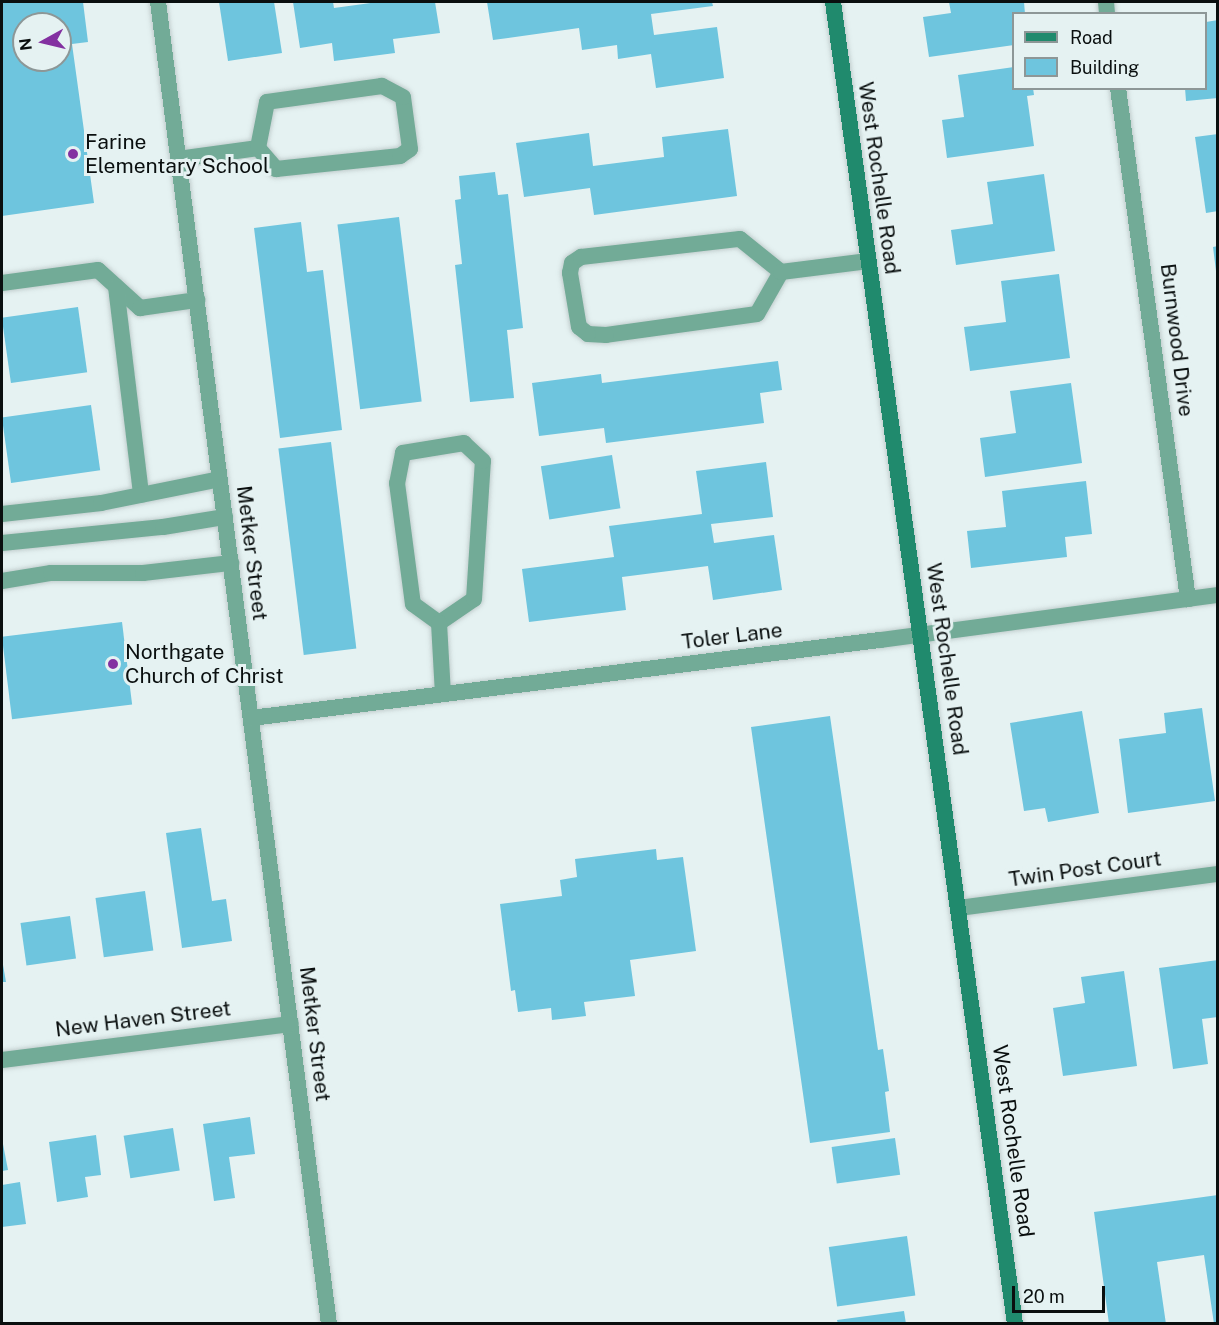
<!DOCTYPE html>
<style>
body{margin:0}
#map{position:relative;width:1219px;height:1325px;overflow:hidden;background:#e5f2f2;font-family:"Public Sans",sans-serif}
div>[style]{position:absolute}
.building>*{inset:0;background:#6ec5de;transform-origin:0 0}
.roads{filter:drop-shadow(0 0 2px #c2cece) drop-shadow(0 0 2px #c2cece)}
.service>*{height:16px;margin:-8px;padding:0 8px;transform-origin:8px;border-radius:8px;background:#72ab97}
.minor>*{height:16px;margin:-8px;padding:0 8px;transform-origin:8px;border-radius:8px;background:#72ab97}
.secondary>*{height:16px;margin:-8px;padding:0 8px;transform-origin:8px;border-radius:8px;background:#208a6d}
.dots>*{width:16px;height:16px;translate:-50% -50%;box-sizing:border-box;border:3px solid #e5f2f2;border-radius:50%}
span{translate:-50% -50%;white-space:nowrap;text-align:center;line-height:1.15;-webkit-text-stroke:6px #e5f2f2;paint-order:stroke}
.poi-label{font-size:21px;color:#0a0f0f}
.left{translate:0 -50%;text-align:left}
.street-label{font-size:21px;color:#0a0f0f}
.frame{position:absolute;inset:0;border:3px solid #0a0f0f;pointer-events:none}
.legend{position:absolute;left:1012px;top:12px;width:195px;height:78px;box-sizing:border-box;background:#e5f2f2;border:2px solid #8d9797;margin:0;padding:8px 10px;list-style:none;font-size:18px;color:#0a0f0f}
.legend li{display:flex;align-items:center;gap:12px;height:30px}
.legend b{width:30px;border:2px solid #8d9797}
.north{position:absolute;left:12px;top:12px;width:60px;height:60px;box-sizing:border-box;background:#e5f2f2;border:2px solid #8d9797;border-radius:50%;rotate:262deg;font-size:16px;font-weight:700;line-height:24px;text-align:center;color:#0a0f0f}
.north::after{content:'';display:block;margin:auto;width:21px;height:27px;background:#8331a1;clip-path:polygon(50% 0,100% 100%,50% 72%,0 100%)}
.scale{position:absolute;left:1012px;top:1286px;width:93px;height:27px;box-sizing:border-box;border:3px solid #0a0f0f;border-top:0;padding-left:8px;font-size:18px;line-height:21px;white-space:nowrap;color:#0a0f0f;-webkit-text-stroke:4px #e5f2f2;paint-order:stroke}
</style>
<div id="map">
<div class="building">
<i style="clip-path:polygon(evenodd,2px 2px,83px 2px,88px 42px,72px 44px,94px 203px,2px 216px,2px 2px,24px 24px,60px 24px,60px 60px,24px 60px,24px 24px)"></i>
<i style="clip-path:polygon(219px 2px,274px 2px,282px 53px,228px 61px)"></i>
<i style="clip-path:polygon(293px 2px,333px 2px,334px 8px,378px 2px,435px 2px,440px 33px,393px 39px,395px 53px,334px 61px,332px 43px,300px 48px)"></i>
<i style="clip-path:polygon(487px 2px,712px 2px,713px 6px,651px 14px,654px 35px,717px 27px,724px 78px,656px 88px,651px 54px,618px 59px,617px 45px,582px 50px,579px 28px,493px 40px)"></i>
<i style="clip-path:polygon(949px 2px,1024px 2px,1025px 14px,1014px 14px,1014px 45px,929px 57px,923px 17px,951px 13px)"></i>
<i style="clip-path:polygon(1218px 20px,1218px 98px,1186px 101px,1185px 88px,1206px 88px,1206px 22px)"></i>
<i style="clip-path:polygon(1014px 67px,1014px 88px,1033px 88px,1034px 95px,1027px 96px,1034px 146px,947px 158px,942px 120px,964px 117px,958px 75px)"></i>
<i style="clip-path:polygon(728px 129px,737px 196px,594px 215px,590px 188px,524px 197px,516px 143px,589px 133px,593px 166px,664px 157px,662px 137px)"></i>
<i style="clip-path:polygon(1218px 134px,1218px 211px,1206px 213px,1195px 137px)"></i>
<i style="clip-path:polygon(495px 172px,498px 195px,508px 194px,523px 328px,507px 330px,514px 398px,470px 402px,455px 265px,462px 264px,455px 200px,461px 199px,459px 176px)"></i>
<i style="clip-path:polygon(1044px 174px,1055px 251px,956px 265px,951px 230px,993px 224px,987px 182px)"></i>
<i style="left:399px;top:217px;width:186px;height:62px;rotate:83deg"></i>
<i style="clip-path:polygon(301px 222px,307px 272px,323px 270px,342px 430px,280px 438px,254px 228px)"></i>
<i style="clip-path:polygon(1218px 246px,1218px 271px,1216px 271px,1213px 247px)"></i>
<i style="clip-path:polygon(1059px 274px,1070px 358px,970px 371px,964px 327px,1006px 322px,1001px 281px)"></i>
<i style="left:78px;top:307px;width:66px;height:77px;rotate:82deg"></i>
<i style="clip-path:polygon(778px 361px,782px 390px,760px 393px,764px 423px,606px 443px,604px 428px,539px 436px,532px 383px,601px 374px,602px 383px)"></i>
<i style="clip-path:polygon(1071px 383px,1082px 463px,985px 477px,980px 438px,1016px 433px,1010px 391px)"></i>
<i style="left:91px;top:405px;width:66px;height:90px;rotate:82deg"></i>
<i style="left:331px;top:442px;width:208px;height:53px;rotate:83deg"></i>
<i style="left:612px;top:455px;width:54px;height:72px;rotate:81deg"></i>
<i style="clip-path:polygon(766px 462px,773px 517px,711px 524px,714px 543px,774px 535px,782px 590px,713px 600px,708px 566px,622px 577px,626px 610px,529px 622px,522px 569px,614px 557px,609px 526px,702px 514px,696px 471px)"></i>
<i style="clip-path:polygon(1086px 481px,1092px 534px,1065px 537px,1067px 557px,971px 568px,967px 531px,1006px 527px,1002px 491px)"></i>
<i style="left:122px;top:622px;width:83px;height:121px;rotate:83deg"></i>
<i style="clip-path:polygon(1202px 708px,1215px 801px,1128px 813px,1119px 739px,1166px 733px,1164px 713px)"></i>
<i style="clip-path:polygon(1082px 711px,1099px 813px,1048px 822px,1045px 808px,1024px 811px,1010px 723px)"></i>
<i style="clip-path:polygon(830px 716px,878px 1050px,883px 1049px,889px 1091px,885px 1092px,890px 1132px,810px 1143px,751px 727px)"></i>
<i style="clip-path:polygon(201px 828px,212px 901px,226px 899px,232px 941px,182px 948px,166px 833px)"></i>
<i style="clip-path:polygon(656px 849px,657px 860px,683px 857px,696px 951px,630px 960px,635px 996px,584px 1002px,586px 1016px,552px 1020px,551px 1008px,518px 1012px,515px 990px,511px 991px,500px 904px,562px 896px,560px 880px,577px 877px,575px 859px)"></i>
<i style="left:145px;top:891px;width:60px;height:50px;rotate:82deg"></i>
<i style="left:70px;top:916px;width:43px;height:50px;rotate:82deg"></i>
<i style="clip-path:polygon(2px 959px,6px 982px,2px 982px)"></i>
<i style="clip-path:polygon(1218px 960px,1218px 1017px,1202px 1019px,1208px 1064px,1173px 1069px,1159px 968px)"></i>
<i style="clip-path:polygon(1124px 971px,1137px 1066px,1063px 1076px,1053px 1008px,1085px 1003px,1081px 977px)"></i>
<i style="clip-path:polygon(250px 1117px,255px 1154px,229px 1157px,235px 1198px,214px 1201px,203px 1124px)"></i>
<i style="left:173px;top:1128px;width:43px;height:50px;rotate:81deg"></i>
<i style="clip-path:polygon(96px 1135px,101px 1175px,85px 1177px,88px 1197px,57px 1202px,49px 1142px)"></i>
<i style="left:895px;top:1138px;width:37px;height:64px;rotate:82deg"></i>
<i style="clip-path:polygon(2px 1139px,8px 1170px,2px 1171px)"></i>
<i style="clip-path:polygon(20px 1182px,26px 1224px,2px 1227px,2px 1185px)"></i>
<i style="clip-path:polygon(1218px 1195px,1218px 1324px,1214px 1324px,1204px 1255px,1157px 1262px,1166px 1324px,1109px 1324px,1094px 1212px)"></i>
<i style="left:907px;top:1236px;width:60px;height:79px;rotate:82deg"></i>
<i style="clip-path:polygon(904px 1311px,906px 1324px,838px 1324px,837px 1320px)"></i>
</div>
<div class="roads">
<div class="service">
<i style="left:178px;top:159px;width:81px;rotate:-7.8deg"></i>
<i style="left:258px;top:148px;width:28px;rotate:49deg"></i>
<i style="left:276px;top:169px;width:125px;rotate:-6deg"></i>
<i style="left:400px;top:156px;width:12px;rotate:-35deg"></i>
<i style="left:410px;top:149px;width:52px;rotate:-97.7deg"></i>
<i style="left:403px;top:97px;width:24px;rotate:-152deg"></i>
<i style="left:382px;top:86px;width:116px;rotate:172.1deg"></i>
<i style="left:267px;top:102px;width:47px;rotate:101.1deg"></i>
<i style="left:781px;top:272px;width:48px;rotate:119.7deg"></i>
<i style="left:757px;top:314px;width:152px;rotate:172.1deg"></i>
<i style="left:606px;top:335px;width:18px;rotate:-177deg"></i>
<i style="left:588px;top:334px;width:11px;rotate:-142deg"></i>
<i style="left:579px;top:327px;width:55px;rotate:-99.5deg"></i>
<i style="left:570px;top:273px;width:10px;rotate:-79deg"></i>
<i style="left:572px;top:263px;width:11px;rotate:-34deg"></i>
<i style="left:581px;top:257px;width:160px;rotate:-6.5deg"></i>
<i style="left:740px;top:239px;width:53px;rotate:38.8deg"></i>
<i style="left:781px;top:272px;width:88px;rotate:-7.2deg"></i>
<i style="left:2px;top:283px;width:97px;rotate:-7.7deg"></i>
<i style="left:98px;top:270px;width:57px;rotate:42.1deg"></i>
<i style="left:140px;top:308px;width:58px;rotate:-8deg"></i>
<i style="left:116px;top:287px;width:209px;rotate:83.1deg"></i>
<i style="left:2px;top:514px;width:100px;rotate:-6.3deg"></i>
<i style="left:101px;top:503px;width:121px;rotate:-11.4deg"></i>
<i style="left:2px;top:543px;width:162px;rotate:-5.7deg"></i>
<i style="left:163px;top:527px;width:63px;rotate:-9.2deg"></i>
<i style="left:2px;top:581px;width:50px;rotate:-9.3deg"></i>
<i style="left:51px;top:573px;width:92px"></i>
<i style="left:143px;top:573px;width:89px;rotate:-6.5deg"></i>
<i style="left:439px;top:623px;width:42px;rotate:-34.4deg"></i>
<i style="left:474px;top:599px;width:138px;rotate:-86.3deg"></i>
<i style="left:483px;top:461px;width:26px;rotate:-137deg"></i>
<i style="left:464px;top:443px;width:62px;rotate:170.7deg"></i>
<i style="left:403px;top:453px;width:31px;rotate:101deg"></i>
<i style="left:397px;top:483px;width:122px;rotate:82.5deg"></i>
<i style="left:413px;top:604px;width:32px;rotate:36deg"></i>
<i style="left:439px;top:623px;width:71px;rotate:86.8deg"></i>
</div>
<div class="minor">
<i style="left:158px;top:2px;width:1333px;rotate:82.63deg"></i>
<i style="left:1106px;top:2px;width:12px;rotate:85deg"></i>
<i style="left:1118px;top:88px;width:516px;rotate:82.2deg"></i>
<i style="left:251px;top:718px;width:634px;rotate:-7.07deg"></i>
<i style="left:880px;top:640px;width:341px;rotate:-7.6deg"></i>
<i style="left:959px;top:908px;width:261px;rotate:-7.5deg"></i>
<i style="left:2px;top:1060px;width:291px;rotate:-7.1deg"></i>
</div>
<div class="secondary">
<i style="left:833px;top:2px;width:1334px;rotate:82.16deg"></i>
</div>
</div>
<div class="dots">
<i style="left:73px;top:154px;background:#8331a1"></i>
<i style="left:113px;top:664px;background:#8331a1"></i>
</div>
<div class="poi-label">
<span class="left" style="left:85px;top:154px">Farine<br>Elementary School</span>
<span class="left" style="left:125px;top:664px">Northgate<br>Church of Christ</span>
</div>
<div class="street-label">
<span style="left:879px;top:178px;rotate:82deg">West Rochelle Road</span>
<span style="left:1177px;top:340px;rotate:83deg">Burnwood Drive</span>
<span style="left:252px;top:553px;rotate:83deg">Metker Street</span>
<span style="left:732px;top:636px;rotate:-7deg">Toler Lane</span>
<span style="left:947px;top:659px;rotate:82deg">West Rochelle Road</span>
<span style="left:1085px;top:869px;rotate:-8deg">Twin Post Court</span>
<span style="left:143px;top:1019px;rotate:-7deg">New Haven Street</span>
<span style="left:315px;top:1034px;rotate:83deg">Metker Street</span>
<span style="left:1013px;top:1141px;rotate:82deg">West Rochelle Road</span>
</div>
<div class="frame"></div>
<ul class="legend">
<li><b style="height:8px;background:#208a6d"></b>Road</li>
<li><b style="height:16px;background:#6ec5de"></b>Building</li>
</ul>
<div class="north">N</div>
<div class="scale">20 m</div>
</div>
